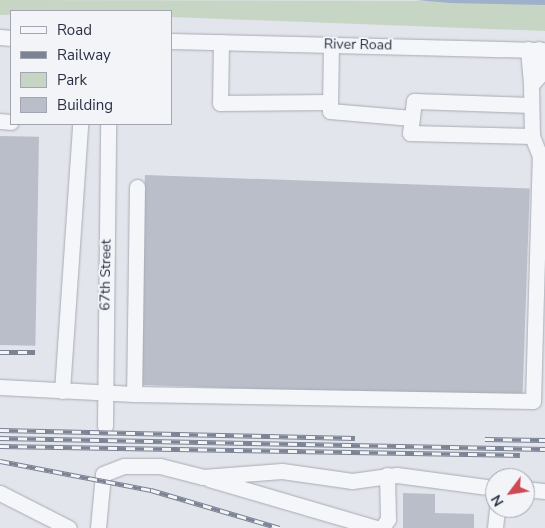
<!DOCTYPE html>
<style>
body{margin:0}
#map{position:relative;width:545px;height:528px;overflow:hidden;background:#e2e5eb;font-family:"Nunito Sans",sans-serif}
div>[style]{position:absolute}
.green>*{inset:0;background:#c6d5c4}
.water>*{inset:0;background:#9eb0ca}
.building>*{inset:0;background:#babec8;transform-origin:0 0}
.roads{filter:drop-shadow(0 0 1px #a7abb5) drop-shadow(0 0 1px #a7abb5)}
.minor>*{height:15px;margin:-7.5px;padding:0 7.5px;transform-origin:7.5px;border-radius:7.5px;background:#f5f6f9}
.rail>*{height:5px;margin-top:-2.5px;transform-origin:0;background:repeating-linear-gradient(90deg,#f2f4f8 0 9px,#7c8394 0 18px);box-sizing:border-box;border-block:1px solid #7c8394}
span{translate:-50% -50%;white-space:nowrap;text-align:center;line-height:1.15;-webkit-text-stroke:4px #f2f4f8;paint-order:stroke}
.street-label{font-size:14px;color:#2a3143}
.legend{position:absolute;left:10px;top:10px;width:162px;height:115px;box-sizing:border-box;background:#f2f4f8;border:1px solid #a2a6b0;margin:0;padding:6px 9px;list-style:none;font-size:15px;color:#2a3143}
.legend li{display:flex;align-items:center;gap:10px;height:25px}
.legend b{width:25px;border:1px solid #a2a6b0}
.north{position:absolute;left:485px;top:468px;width:50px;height:50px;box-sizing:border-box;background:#f2f4f8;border:1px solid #a2a6b0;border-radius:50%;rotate:239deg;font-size:14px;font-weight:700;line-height:20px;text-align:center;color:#2a3143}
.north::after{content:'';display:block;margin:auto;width:18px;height:22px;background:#ce4952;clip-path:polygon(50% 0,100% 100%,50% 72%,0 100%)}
</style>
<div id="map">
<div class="green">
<i style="clip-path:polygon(0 0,486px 1px,545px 5px,545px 31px,171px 17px,171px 11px,0 15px)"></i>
</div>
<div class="water">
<i style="clip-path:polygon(416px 0,545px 0,545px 5px,451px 3px)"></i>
</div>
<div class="building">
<i style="left:0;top:136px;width:39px;height:209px;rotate:1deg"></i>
<i style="left:145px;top:175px;width:385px;height:210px;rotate:2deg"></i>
<i style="clip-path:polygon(403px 493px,435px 494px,435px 513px,474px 514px,474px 528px,403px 528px)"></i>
</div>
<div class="roads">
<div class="minor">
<i style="left:0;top:37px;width:11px;rotate:5deg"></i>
<i style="left:171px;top:41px;width:374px;rotate:1.4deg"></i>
<i style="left:221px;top:42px;width:61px;rotate:90.9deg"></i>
<i style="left:220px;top:103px;width:110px;rotate:-0.5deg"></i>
<i style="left:331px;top:45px;width:66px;rotate:90.9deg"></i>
<i style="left:330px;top:111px;width:82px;rotate:4.9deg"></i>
<i style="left:528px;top:49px;width:36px;rotate:85deg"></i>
<i style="left:531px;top:85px;width:11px;rotate:-49deg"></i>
<i style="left:538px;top:77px;width:28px;rotate:-88deg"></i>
<i style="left:531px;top:105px;width:117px;rotate:-178deg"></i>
<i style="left:414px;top:101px;width:32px;rotate:97deg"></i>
<i style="left:410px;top:133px;width:122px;rotate:1.4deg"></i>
<i style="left:0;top:121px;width:11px;rotate:5deg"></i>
<i style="left:137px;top:187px;width:207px;rotate:90.8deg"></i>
<i style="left:134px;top:394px;width:399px;rotate:1deg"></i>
<i style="left:533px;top:401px;width:245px;rotate:-88.4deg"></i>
<i style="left:540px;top:156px;width:22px;rotate:-112deg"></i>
<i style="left:532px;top:136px;width:51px;rotate:-91.1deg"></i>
<i style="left:0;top:387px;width:134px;rotate:3deg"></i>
<i style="left:62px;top:391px;width:268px;rotate:-86.1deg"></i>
<i style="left:105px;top:426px;width:302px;rotate:-89.4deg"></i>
<i style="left:209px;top:479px;width:175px;rotate:16.3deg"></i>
<i style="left:525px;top:489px;width:20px;rotate:6deg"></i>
<i style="left:0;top:493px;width:77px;rotate:26.9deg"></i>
<i style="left:98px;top:528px;width:54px;rotate:-84.7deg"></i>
<i style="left:103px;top:474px;width:22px;rotate:-21deg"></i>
<i style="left:124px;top:466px;width:36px"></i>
<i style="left:160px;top:466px;width:44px;rotate:14.3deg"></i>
<i style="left:203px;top:477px;width:79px;rotate:-4.3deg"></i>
<i style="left:282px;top:471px;width:71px;rotate:8.1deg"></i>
<i style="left:352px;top:481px;width:45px;rotate:-7.6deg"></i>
<i style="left:397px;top:475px;width:99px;rotate:7.6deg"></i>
<i style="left:382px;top:528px;width:11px;rotate:-56deg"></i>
<i style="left:388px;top:519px;width:44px;rotate:-91.3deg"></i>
<i style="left:495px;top:528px;width:20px;rotate:-84deg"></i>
</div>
</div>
<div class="rail">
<i style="left:0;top:352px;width:35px"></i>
<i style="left:0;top:430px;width:355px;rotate:1.3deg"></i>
<i style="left:0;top:438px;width:545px;rotate:1.16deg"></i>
<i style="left:485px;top:439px;width:60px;rotate:1deg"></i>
<i style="left:0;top:446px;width:520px;rotate:0.99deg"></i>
<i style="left:0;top:461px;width:154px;rotate:10.9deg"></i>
<i style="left:151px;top:490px;width:134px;rotate:16.4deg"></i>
</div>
<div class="street-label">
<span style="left:358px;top:45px;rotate:1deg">River Road</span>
<span style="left:106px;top:275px;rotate:-89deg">67th Street</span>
</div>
<ul class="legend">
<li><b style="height:6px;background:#f5f6f9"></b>Road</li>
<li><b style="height:6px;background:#7c8394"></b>Railway</li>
<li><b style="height:14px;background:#c6d5c4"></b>Park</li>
<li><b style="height:14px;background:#babec8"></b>Building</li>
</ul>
<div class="north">N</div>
</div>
